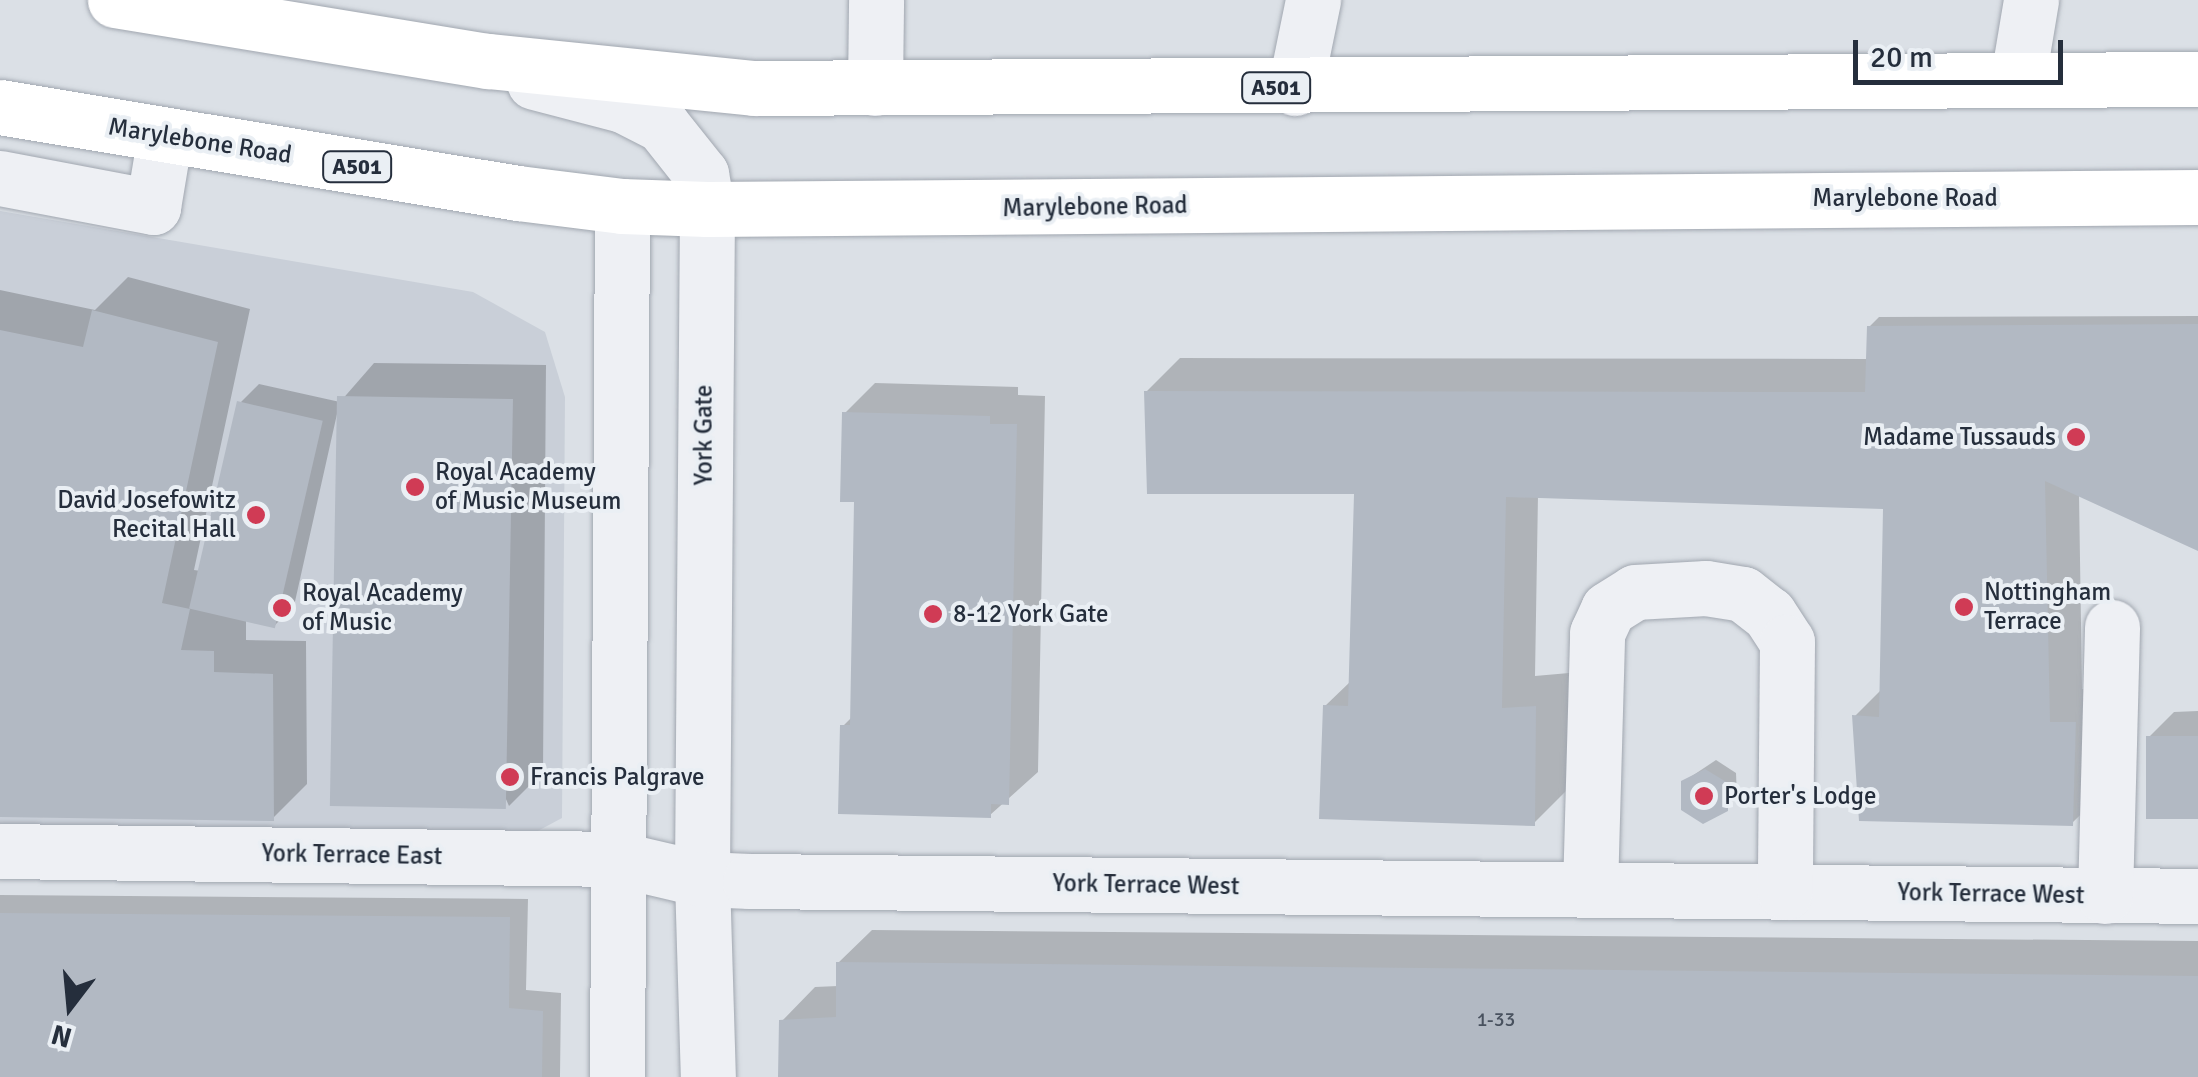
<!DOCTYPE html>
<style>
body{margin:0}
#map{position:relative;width:2198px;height:1077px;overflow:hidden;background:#dbe0e6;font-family:Signika,sans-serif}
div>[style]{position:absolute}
.built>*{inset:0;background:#c9cfd8}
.shadow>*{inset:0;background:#0003}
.building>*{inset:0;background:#b2b9c3;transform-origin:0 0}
.roads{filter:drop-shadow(0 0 2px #a1a7b0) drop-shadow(0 0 2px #a1a7b0)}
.minor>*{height:55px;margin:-27.5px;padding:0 27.5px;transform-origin:27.5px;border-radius:27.5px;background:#eef0f4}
.highway>*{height:55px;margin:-27.5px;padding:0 27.5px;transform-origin:27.5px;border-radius:27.5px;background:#fff}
.dots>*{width:28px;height:28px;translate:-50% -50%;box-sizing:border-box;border:5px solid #eaeff4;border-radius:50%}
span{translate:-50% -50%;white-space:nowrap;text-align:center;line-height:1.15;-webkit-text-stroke:8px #eaeff4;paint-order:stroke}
.number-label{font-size:20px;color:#48515e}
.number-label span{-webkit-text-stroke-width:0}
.shield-label span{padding:2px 8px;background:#eaeff4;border:2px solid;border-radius:8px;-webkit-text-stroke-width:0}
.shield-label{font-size:22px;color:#252e3c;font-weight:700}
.street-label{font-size:25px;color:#252e3c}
.poi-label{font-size:25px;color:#252e3c}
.right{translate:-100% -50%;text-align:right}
.left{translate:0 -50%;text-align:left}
.north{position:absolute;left:20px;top:957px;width:100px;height:100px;-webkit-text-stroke:8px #eaeff4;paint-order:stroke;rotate:196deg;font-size:28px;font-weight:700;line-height:40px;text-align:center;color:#252e3c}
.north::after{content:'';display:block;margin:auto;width:35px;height:45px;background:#252e3c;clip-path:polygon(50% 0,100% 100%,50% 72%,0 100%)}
.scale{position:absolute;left:1853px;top:40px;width:210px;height:45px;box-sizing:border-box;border:5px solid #252e3c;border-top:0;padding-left:12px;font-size:30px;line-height:35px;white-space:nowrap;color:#252e3c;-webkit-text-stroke:8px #eaeff4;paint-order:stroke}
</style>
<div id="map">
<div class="built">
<i style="clip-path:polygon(0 211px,473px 292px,545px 332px,565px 397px,562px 818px,519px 841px,0 836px)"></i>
</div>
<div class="shadow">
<i style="clip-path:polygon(128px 277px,250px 309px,194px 570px,201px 571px,240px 403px,259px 384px,340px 402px,374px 363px,546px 365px,543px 772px,509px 806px,337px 414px,294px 606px,275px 625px,246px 619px,246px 640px,306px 641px,307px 784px,273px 818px,0 813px,0 290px,95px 310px)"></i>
<i style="clip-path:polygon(2198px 316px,2198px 549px,2079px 494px,2082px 689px,2109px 689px,2106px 790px,2072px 823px,1855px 716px,1882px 689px,1885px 507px,1538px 495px,1535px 676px,1569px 673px,1568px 789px,1534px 823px,1325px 706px,1351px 681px,1356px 492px,1146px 392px,1180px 358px,1868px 359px,1869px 327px,1879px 317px)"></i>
<i style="clip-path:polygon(875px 383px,1018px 387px,1018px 395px,1045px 396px,1038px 772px,990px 815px,843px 726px,853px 716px,857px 499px,845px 413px)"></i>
<i style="clip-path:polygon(2198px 711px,2198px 816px,2149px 737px,2174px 712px)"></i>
<i style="clip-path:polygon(1716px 760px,1736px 773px,1737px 798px,1727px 808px,1683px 782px)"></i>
<i style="clip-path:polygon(0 895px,528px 899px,526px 990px,561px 993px,560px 1077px,0 1077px)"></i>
<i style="clip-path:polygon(872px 930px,2198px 941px,2198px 1077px,781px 1077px,782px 1021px,815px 987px,838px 986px,838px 963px)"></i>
</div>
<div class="building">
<i style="clip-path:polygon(92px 310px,218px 342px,162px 603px,190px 609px,181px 650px,214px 651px,214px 672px,273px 674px,274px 821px,0 817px,0 330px,83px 347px)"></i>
<i style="clip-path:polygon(2198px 324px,2198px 551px,2045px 481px,2050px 722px,2076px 722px,2073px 826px,1859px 821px,1852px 715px,1879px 717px,1883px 509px,1506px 497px,1502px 708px,1536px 706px,1535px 826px,1319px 819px,1323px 705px,1348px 706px,1354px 494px,1147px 494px,1144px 391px,1865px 392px,1867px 326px)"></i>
<i style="left:337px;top:396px;width:176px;height:410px;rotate:1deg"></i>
<i style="left:237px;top:401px;width:88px;height:213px;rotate:13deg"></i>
<i style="clip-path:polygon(842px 412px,990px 416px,990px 424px,1017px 424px,1009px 805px,991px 804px,991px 818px,838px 814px,840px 725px,850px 725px,854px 502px,840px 502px)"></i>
<i style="left:2146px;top:736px;width:52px;height:83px"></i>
<i style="clip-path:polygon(1705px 769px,1728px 783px,1728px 811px,1703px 824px,1681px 810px,1681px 781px)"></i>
<i style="clip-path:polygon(0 913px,510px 917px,509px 1008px,543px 1011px,542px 1077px,0 1077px)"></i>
<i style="clip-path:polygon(836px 962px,2198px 976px,2198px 1077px,778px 1077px,779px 1020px,836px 1017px)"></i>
</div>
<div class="roads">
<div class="minor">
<i style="left:2018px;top:78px;width:79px;rotate:-80.5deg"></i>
<i style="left:534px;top:82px;width:92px;rotate:14.5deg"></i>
<i style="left:623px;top:105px;width:44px;rotate:27.1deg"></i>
<i style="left:662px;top:125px;width:63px;rotate:51.5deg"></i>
<i style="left:701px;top:174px;width:36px;rotate:80deg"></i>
<i style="left:707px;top:209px;width:670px;rotate:90.43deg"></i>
<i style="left:702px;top:879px;width:198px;rotate:88.3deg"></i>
<i style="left:875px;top:88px;width:88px;rotate:-89.3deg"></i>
<i style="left:1295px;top:88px;width:90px;rotate:-78.4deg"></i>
<i style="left:0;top:178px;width:156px;rotate:10.7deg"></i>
<i style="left:153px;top:207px;width:73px;rotate:-80.5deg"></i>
<i style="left:0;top:851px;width:617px;rotate:0.74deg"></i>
<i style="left:617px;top:859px;width:87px;rotate:13.2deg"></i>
<i style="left:702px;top:879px;width:48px;rotate:2.4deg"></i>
<i style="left:750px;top:881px;width:1448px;rotate:0.59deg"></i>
<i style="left:1590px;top:890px;width:257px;rotate:-88.4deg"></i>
<i style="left:1597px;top:633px;width:26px;rotate:-65deg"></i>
<i style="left:1608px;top:609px;width:32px;rotate:-32deg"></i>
<i style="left:1635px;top:592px;width:71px;rotate:-3.2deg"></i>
<i style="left:1706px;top:588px;width:37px;rotate:9deg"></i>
<i style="left:1743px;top:594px;width:33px;rotate:38deg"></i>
<i style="left:1769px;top:614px;width:33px;rotate:57deg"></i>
<i style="left:1787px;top:642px;width:250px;rotate:90.5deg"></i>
<i style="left:2105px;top:896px;width:269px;rotate:-88.5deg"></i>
<i style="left:617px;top:1077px;width:871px;rotate:-89.67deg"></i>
</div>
<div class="highway">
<i style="left:115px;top:0;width:378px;rotate:9.3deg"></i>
<i style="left:488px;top:61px;width:267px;rotate:5.8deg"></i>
<i style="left:754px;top:88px;width:1444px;rotate:-0.36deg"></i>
<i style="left:0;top:107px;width:525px;rotate:9.43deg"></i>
<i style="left:518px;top:193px;width:105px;rotate:7.1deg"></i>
<i style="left:622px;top:206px;width:85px;rotate:2deg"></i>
<i style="left:707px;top:209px;width:1491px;rotate:-0.46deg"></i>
</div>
</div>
<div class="dots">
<i style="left:2076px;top:437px;background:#d03b55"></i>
<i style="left:415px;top:487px;background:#d03b55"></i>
<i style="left:256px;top:515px;background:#d03b55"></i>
<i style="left:1964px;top:607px;background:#d03b55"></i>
<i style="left:282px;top:608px;background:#d03b55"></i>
<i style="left:933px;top:614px;background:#d03b55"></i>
<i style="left:510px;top:777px;background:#d03b55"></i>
<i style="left:1704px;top:796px;background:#d03b55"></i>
</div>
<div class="number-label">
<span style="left:1496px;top:1019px">1-33</span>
</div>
<div class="shield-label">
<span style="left:1276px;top:88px">A501</span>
<span style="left:357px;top:167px">A501</span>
</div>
<div class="street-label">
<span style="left:200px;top:141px;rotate:9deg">Marylebone Road</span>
<span style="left:1905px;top:198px">Marylebone Road</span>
<span style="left:1095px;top:207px;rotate:-1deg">Marylebone Road</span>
<span style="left:704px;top:435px;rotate:-90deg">York Gate</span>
<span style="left:352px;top:855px;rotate:1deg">York Terrace East</span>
<span style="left:1146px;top:885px;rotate:1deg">York Terrace West</span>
<span style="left:1991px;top:894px;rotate:1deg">York Terrace West</span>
</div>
<div class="poi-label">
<span class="right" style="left:2056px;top:437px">Madame Tussauds</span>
<span class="left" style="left:435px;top:487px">Royal Academy<br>of Music Museum</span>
<span class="right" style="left:236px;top:515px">David Josefowitz<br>Recital Hall</span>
<span class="left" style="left:1984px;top:607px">Nottingham<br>Terrace</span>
<span class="left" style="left:302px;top:608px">Royal Academy<br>of Music</span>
<span class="left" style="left:953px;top:614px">8-12 York Gate</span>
<span class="left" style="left:530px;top:777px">Francis Palgrave</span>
<span class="left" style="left:1724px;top:796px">Porter's Lodge</span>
</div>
<div class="north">N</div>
<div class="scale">20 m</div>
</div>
